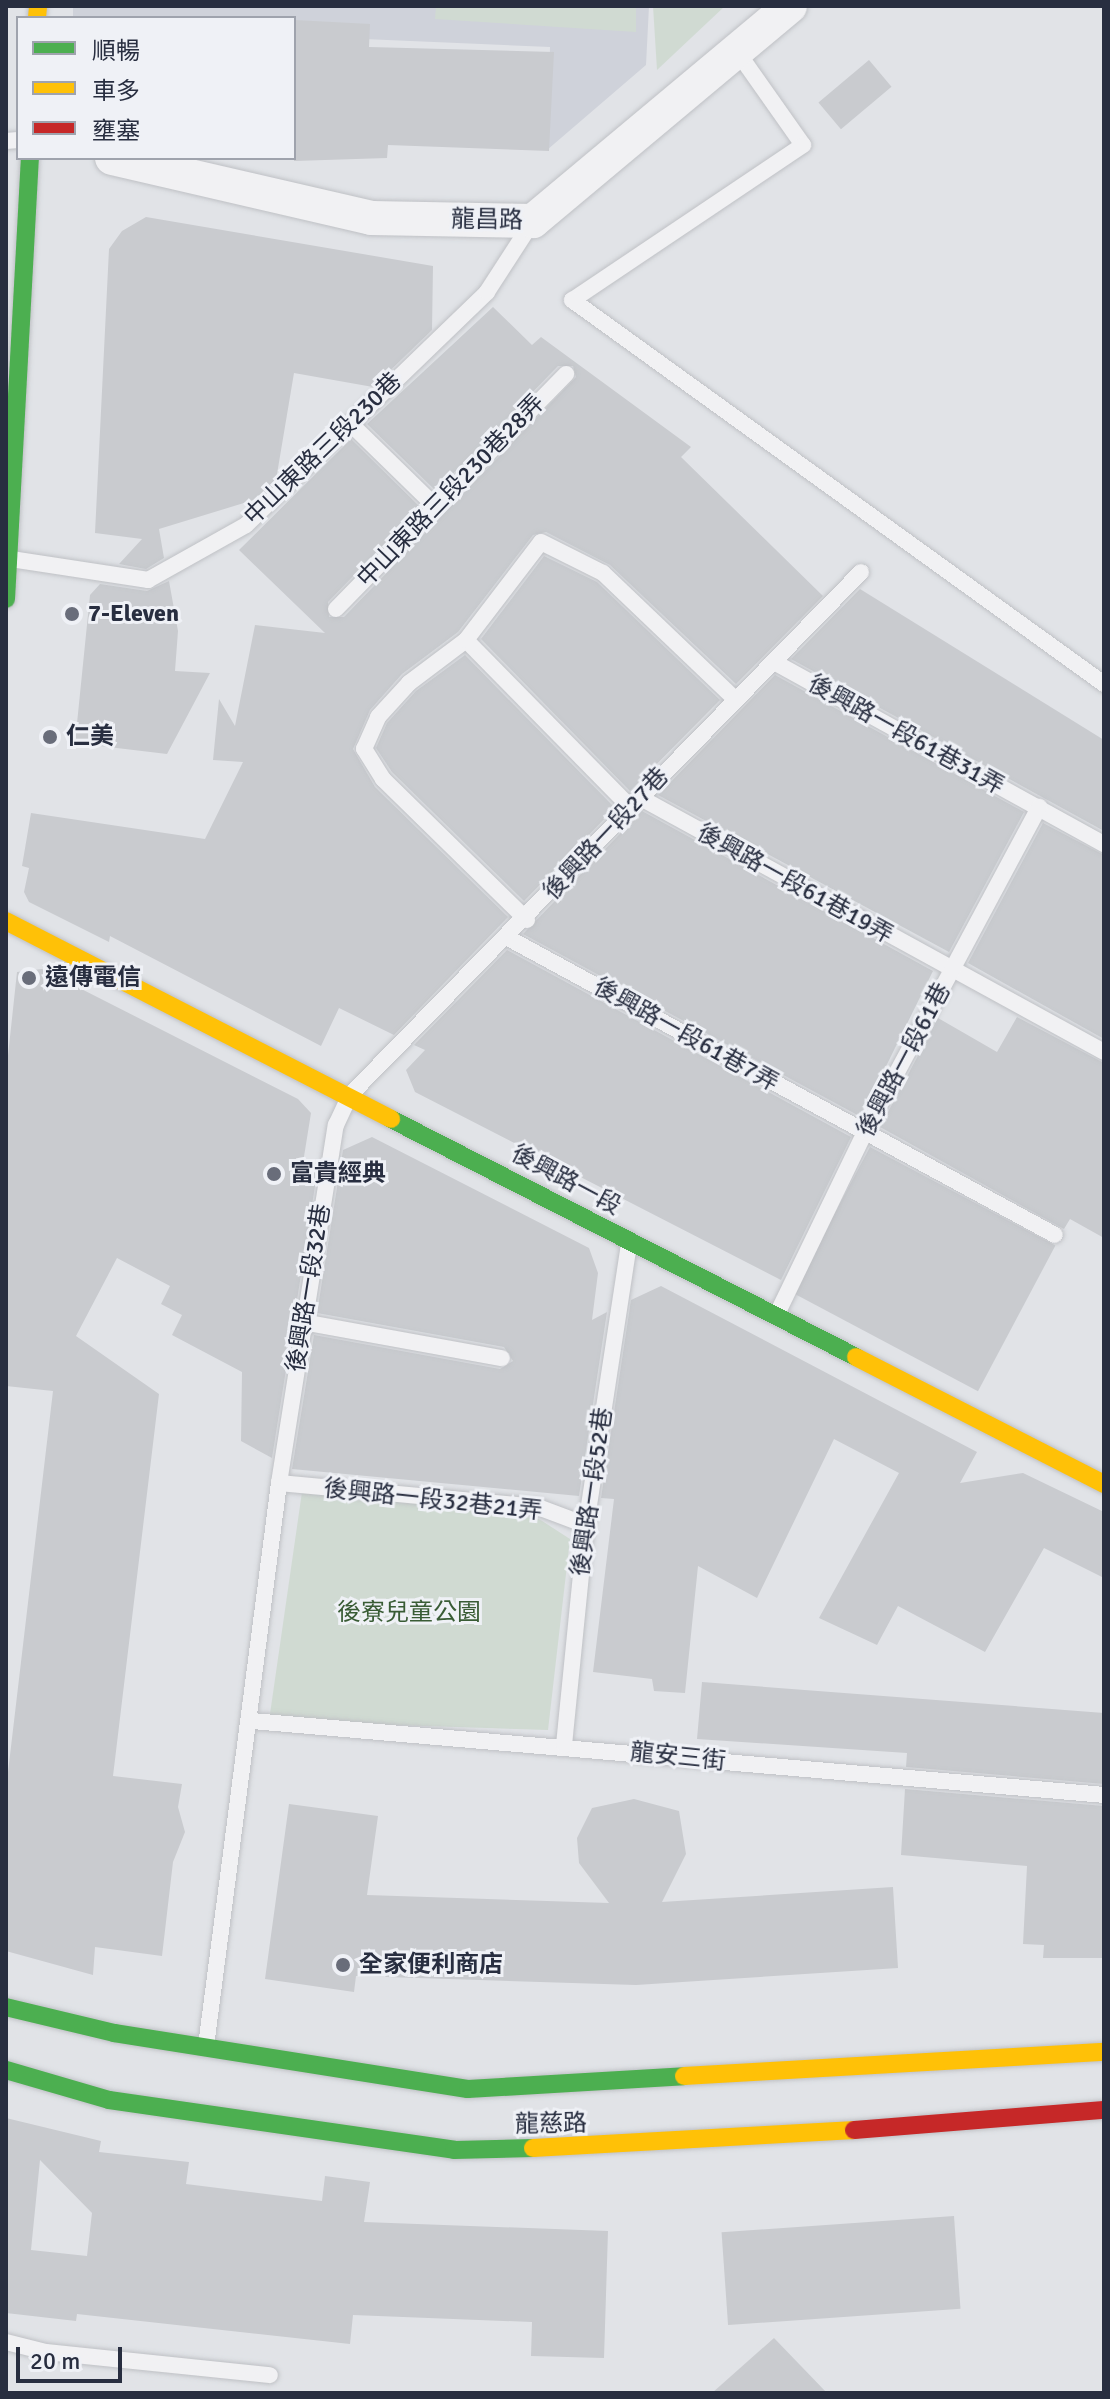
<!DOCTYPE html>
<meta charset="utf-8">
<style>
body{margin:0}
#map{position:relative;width:1110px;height:2399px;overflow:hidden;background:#e1e3e7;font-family:Signika,"Noto Sans TC",sans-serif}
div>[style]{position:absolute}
.built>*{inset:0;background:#cfd2da}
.green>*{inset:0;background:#d0dad2}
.building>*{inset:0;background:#c9cbcf;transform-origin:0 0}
.roads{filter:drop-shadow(0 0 2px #bfc1c5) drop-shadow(0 0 2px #bfc1c5)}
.lane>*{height:16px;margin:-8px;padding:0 8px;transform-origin:8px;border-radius:8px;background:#f1f1f3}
.street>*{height:34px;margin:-17px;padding:0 17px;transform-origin:17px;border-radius:17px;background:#f1f1f3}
.fast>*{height:18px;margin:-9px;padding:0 9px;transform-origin:9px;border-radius:9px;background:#4caf50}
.slow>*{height:18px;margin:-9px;padding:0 9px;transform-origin:9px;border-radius:9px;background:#ffc107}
.jam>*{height:18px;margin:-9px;padding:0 9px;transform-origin:9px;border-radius:9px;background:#c62828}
.dots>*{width:22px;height:22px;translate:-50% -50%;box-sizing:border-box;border:4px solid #eff1f6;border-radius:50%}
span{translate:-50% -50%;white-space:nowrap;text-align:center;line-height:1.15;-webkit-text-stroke:6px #eff1f6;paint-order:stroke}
.street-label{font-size:24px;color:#282e40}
.poi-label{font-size:24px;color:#282e40;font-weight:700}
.left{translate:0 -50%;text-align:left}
.park-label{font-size:24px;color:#395c35}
.frame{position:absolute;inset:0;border:8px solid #282e40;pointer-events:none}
.legend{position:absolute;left:16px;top:16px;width:280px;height:144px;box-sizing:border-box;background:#eff1f6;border:2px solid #9fa3ad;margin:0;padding:10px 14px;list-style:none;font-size:24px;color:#282e40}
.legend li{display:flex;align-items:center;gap:16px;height:40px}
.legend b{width:40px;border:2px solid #9fa3ad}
.scale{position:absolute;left:16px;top:2347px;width:106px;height:36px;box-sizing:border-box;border:4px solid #282e40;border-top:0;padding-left:10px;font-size:24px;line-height:28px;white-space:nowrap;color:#282e40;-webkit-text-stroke:6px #eff1f6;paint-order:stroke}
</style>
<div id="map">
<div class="built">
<i style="clip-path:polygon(73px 6px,649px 6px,646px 65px,547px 150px,550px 47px,294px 36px,294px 18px,73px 18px)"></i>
</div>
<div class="green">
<i style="clip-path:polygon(436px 6px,636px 6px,636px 32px,435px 19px)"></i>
<i style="clip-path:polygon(653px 6px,725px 6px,657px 70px)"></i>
<i style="clip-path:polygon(303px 1485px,539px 1519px,570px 1539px,548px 1730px,269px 1721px)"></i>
</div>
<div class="building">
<i style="clip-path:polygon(294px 20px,370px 24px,369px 47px,554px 52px,549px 151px,388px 145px,387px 158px,294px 161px)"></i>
<i style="left:869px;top:60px;width:35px;height:66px;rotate:50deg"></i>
<i style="clip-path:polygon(146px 217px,433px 266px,432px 330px,373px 387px,294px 373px,276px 480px,257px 499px,159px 529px,164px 558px,146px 569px,119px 564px,142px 539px,95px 533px,109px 249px,122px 231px)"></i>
<i style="clip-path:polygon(493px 307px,532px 345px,541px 337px,691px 447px,681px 457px,823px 596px,736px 684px,610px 565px,546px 532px,533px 535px,458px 632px,402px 674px,370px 710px,353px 749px,375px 787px,508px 917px,394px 1035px,339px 1008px,321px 1046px,110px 936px,109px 942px,29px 902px,24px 892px,29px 868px,22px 866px,31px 813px,205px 839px,243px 762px,213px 760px,219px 699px,235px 726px,255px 625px,325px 633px,239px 550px,351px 439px,420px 507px,328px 602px,329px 617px,344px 617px,576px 377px,573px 366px,558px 366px,436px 491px,367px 424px)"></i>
<i style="clip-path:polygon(544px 556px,597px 582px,720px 700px,630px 791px,481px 639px)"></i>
<i style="clip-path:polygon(169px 581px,178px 631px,175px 671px,210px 673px,167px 754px,75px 743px,90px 595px,100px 584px,147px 591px)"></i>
<i style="clip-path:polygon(860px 589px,1104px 740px,1104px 831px,791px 659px)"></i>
<i style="clip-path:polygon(465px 655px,615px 808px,524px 901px,392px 772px,376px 748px,387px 723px,416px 691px)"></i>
<i style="clip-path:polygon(775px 675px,1024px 812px,949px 952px,658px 795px)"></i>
<i style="clip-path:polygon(642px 811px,933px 971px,861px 1117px,523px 934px)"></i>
<i style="clip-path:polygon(1043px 823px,1104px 855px,1104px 1039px,968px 963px)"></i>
<i style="clip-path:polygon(507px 950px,851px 1137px,781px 1280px,415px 1092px,406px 1070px,425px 1050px,414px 1045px)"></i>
<i style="clip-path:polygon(42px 969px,298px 1099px,311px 1113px,302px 1169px,319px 1161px,272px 1458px,241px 1441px,242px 1372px,172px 1335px,182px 1315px,161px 1304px,170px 1286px,117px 1258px,76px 1336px,159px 1394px,113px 1776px,182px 1784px,178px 1807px,185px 1832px,173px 1862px,162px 1956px,95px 1947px,93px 1975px,6px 1951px,6px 1789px,53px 1391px,6px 1386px,6px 1074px,17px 972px)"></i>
<i style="clip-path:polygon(1017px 1017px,1104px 1063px,1104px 1238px,1070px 1219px,1064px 1229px,880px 1127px,938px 1018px,997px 1052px)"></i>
<i style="clip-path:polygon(372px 1137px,589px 1248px,598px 1273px,592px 1320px,607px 1312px,579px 1496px,292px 1469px,314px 1335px,500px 1369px,513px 1361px,504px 1347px,317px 1313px,343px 1150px)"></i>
<i style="left:870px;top:1147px;width:210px;height:165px;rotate:28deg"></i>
<i style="clip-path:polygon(661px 1286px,977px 1452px,960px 1483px,1023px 1473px,1104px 1512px,1104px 1578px,1044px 1548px,985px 1652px,898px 1606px,877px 1645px,819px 1618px,899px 1473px,834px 1439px,757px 1598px,698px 1566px,685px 1693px,654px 1691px,652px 1679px,593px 1672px,614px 1499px,601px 1498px,631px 1300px)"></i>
<i style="clip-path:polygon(702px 1682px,1104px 1713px,1104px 1784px,906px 1767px,907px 1753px,697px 1739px)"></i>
<i style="clip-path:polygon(905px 1789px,1104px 1806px,1104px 1958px,1043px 1958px,1044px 1945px,1023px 1944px,1027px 1866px,901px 1855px)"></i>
<i style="clip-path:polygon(634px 1799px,679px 1811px,686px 1854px,662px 1902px,893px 1887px,898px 1968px,636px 1985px,356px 1976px,354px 1992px,265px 1979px,289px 1804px,378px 1816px,367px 1895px,609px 1903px,579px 1863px,577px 1838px,592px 1808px)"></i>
<i style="clip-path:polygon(evenodd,6px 2118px,101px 2141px,99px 2152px,189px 2162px,186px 2184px,322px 2201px,325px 2176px,370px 2182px,364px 2222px,608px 2231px,604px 2358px,531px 2356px,532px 2322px,353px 2315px,350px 2344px,77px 2314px,76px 2321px,6px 2313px,6px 2118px,40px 2160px,92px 2213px,87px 2256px,31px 2250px,40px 2160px)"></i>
<i style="left:954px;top:2216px;width:93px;height:233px;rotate:86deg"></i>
<i style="clip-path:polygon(774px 2338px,827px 2393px,712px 2393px)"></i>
</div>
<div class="roads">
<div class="lane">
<i style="left:736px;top:50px;width:116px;rotate:54.8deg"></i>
<i style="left:803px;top:145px;width:278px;rotate:146.1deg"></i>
<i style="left:572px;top:300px;width:656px;rotate:35.82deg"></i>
<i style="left:6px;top:141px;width:12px;rotate:-5deg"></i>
<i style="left:351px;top:424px;width:119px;rotate:44.3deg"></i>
<i style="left:11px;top:559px;width:139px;rotate:8.7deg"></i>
<i style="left:148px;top:580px;width:112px;rotate:-29.3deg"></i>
<i style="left:246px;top:525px;width:335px;rotate:-44deg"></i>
<i style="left:487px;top:292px;width:85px;rotate:-57.1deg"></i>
<i style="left:336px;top:609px;width:329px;rotate:-45.6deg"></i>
<i style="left:466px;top:640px;width:234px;rotate:45.5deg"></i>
<i style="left:774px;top:662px;width:377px;rotate:28.9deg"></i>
<i style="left:639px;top:797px;width:530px;rotate:28.74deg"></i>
<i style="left:527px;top:920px;width:202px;rotate:-135.6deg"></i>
<i style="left:383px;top:779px;width:36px;rotate:-122deg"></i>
<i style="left:364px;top:749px;width:35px;rotate:-66deg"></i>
<i style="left:378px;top:717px;width:46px;rotate:-47.6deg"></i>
<i style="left:409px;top:683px;width:71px;rotate:-37deg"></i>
<i style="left:466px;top:640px;width:123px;rotate:-52.6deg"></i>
<i style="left:541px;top:542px;width:69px;rotate:26.6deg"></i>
<i style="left:603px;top:573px;width:181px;rotate:43.7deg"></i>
<i style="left:508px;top:938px;width:622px;rotate:28.5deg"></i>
<i style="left:777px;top:1314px;width:202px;rotate:-64.2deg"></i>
<i style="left:865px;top:1132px;width:369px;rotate:-61.8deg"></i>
<i style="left:303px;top:1322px;width:202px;rotate:10.3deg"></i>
<i style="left:279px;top:1483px;width:260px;rotate:5.3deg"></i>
<i style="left:538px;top:1507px;width:51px;rotate:20.6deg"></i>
<i style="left:252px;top:1721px;width:855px;rotate:4.96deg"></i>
<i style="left:564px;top:1745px;width:221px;rotate:-84.3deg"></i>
<i style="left:586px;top:1525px;width:285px;rotate:-81.3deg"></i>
<i style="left:206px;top:2046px;width:568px;rotate:-82.61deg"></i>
<i style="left:279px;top:1483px;width:363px;rotate:-81deg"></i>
<i style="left:336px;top:1125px;width:33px;rotate:-65deg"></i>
<i style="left:350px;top:1095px;width:731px;rotate:-45.66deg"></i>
<i style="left:6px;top:2342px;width:41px;rotate:14deg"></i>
<i style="left:46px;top:2352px;width:225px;rotate:5.9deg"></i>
</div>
<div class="street">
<i style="left:112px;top:158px;width:266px;rotate:13deg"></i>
<i style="left:371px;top:218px;width:162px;rotate:1.1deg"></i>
<i style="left:533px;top:221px;width:335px;rotate:-39.9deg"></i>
</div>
<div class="fast">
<i style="left:6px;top:599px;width:442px;rotate:-86.9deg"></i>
<i style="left:391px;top:1119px;width:522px;rotate:27.1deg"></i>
<i style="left:6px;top:2007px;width:111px;rotate:13.5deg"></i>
<i style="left:114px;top:2033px;width:358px;rotate:9deg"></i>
<i style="left:468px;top:2089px;width:216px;rotate:-3.4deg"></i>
<i style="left:6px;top:2070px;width:107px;rotate:16.2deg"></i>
<i style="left:109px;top:2100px;width:349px;rotate:8.2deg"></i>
<i style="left:454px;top:2150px;width:79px;rotate:-1.5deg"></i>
</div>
<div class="slow">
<i style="left:37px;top:18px;width:12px;rotate:-85deg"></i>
<i style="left:6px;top:921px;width:433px;rotate:27.2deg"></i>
<i style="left:856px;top:1357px;width:279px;rotate:27.1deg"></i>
<i style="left:684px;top:2076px;width:421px;rotate:-3.3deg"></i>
<i style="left:533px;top:2148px;width:322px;rotate:-3.2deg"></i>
</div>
<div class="jam">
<i style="left:854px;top:2130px;width:251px;rotate:-4.6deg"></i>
</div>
</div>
<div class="dots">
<i style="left:72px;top:614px;background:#696d7a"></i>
<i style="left:50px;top:737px;background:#696d7a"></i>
<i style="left:29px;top:978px;background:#696d7a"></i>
<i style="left:274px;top:1174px;background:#696d7a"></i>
<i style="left:343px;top:1965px;background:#696d7a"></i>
</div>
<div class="street-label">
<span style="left:487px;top:220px;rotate:1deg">龍昌路</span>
<span style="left:323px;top:449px;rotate:-44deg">中山東路三段230巷</span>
<span style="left:451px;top:491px;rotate:-46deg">中山東路三段230巷28弄</span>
<span style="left:906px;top:735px;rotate:29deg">後興路一段61巷31弄</span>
<span style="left:606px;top:834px;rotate:-47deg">後興路一段27巷</span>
<span style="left:795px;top:884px;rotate:29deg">後興路一段61巷19弄</span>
<span style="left:686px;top:1035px;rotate:29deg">後興路一段61巷7弄</span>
<span style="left:904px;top:1060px;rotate:-62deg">後興路一段61巷</span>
<span style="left:566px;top:1180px;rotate:28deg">後興路一段</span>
<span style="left:309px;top:1288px;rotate:-81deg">後興路一段32巷</span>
<span style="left:592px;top:1492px;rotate:-82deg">後興路一段52巷</span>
<span style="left:433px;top:1500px;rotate:6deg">後興路一段32巷21弄</span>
<span style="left:678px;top:1757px;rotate:6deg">龍安三街</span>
<span style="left:551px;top:2124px;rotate:-1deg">龍慈路</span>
</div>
<div class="poi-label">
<span class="left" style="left:88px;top:614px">7-Eleven</span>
<span class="left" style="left:66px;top:737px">仁美</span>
<span class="left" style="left:45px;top:978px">遠傳電信</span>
<span class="left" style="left:290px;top:1174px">富貴經典</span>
<span class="left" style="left:359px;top:1965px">全家便利商店</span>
</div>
<div class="park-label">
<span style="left:409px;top:1613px">後寮兒童公園</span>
</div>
<div class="frame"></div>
<ul class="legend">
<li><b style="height:10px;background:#4caf50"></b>順暢</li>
<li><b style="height:10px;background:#ffc107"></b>車多</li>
<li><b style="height:10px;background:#c62828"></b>壅塞</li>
</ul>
<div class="scale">20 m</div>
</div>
